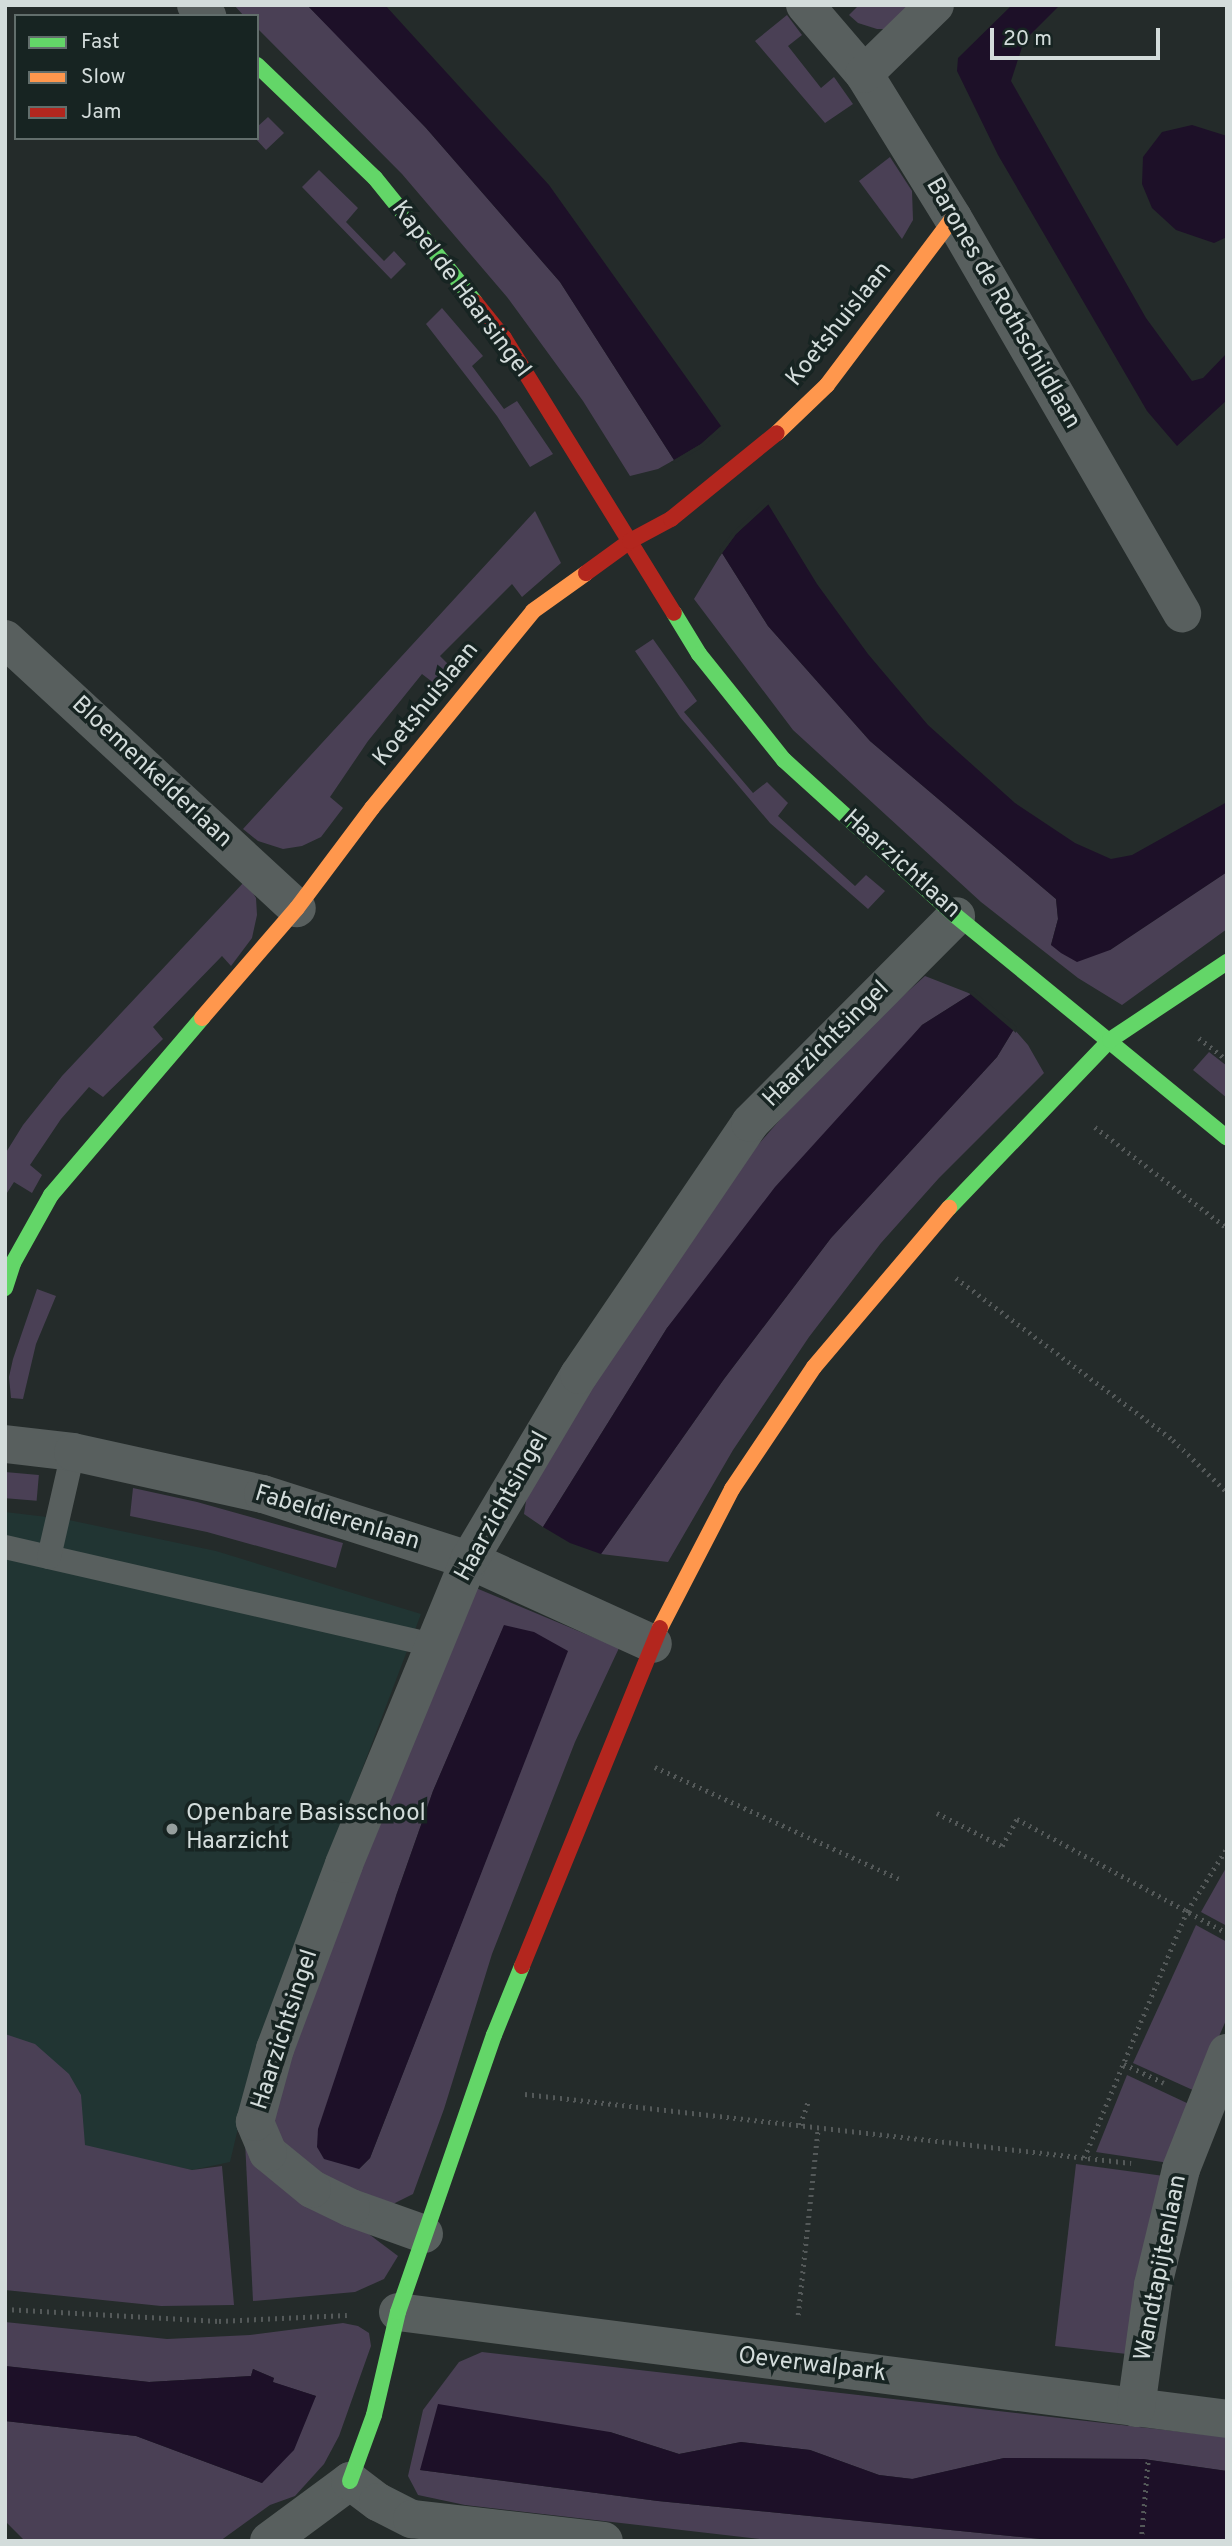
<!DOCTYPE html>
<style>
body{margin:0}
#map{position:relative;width:1232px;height:2546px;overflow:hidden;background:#242b2a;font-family:Overpass,sans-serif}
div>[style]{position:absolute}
.built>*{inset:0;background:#213533}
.green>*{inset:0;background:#4a4055;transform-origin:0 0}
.water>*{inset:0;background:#1d1028}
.pier>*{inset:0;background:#242b2a}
.path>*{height:4.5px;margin-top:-2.25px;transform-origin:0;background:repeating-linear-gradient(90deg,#545959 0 2px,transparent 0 7px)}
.lane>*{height:24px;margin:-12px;padding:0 12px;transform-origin:12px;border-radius:12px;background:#585f5e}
.street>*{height:38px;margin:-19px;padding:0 19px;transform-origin:19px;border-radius:19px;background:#585f5e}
.fast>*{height:16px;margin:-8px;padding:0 8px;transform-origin:8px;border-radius:8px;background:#63d668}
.slow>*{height:16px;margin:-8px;padding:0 8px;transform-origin:8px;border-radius:8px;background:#ff974d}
.jam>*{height:16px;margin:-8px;padding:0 8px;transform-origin:8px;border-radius:8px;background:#b3261e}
.dots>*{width:19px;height:19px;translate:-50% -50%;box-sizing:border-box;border:4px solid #172422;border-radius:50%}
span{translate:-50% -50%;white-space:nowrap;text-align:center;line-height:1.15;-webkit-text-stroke:7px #172422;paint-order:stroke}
.street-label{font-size:24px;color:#d3dcdb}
.poi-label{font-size:24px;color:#d3dcdb}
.left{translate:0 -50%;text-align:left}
.frame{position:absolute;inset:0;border:7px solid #d3dcdb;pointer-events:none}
.legend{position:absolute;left:14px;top:14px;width:245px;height:126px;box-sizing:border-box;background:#172422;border:2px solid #626e6c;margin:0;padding:9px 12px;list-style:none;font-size:21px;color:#d3dcdb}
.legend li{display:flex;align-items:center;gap:14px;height:35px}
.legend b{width:35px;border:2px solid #626e6c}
.scale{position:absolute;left:990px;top:28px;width:170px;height:32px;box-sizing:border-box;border:4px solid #d3dcdb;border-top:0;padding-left:9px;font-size:21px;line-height:24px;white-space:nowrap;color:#d3dcdb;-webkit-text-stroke:5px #172422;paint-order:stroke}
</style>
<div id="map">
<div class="built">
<i style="clip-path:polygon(5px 1512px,64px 1519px,216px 1551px,421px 1614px,258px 2044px,230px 2162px,192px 2170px,5px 2129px)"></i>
</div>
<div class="green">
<i style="clip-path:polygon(234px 5px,307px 5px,347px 45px,426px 128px,560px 282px,674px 460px,658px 469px,630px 476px,583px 401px,507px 297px,402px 174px,257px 28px,257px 16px,244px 16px)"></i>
<i style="clip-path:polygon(859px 5px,927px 5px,894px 29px,877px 29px,858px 23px,849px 15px)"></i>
<i style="clip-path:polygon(787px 15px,802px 35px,788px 46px,821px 88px,834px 77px,853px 104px,825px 123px,755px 41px)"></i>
<i style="clip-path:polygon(268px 117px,284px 133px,266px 150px,255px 138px,257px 138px,257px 127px)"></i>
<i style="clip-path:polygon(890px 157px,912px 191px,913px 220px,902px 239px,859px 181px)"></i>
<i style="clip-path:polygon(319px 170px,358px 208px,346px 222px,384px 261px,394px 251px,406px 264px,391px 279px,302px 187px)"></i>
<i style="clip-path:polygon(442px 308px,483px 356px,472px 366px,504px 409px,517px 401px,553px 454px,530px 467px,497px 416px,426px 324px)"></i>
<i style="clip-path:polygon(535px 511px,561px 563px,522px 597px,512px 584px,440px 656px,450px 666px,435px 684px,422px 674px,368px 741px,330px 797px,343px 808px,321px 837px,302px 846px,283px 849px,258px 841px,243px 829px)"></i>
<i style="clip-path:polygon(722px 553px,768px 626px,870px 741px,1056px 899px,1058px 919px,1051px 945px,1110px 950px,1227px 872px,1227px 929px,1122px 1005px,1078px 978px,981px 902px,793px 730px,694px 599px)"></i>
<i style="clip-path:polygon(653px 639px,697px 701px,684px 712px,753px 793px,767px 782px,788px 803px,778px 816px,855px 886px,866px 875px,885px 891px,868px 909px,770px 823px,680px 717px,635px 651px)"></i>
<i style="clip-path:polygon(245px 881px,256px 898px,257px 915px,252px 938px,231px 966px,222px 956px,153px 1027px,163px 1039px,103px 1097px,89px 1087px,61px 1119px,30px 1165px,42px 1175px,32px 1193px,14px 1182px,5px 1196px,5px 1154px,23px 1125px,62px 1076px)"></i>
<i style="clip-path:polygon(925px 976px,971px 994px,922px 1025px,667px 1328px,543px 1527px,524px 1514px,528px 1488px,593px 1378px,756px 1147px,835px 1057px)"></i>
<i style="clip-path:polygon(1014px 1029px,1028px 1045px,1044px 1073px,939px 1178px,881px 1243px,809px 1337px,733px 1450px,668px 1562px,601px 1554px,724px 1379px,831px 1238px,997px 1057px)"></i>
<i style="clip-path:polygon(1209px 1052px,1227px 1066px,1227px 1098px,1193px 1070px)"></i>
<i style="clip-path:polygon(37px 1289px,56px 1296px,36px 1344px,23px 1399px,11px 1398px,9px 1377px,13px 1359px)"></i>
<i style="left:5px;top:1472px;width:34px;height:26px;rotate:5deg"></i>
<i style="clip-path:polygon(133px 1488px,197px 1502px,343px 1543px,336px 1568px,207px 1532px,130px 1516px)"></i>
<i style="clip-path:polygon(evenodd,476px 1588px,619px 1648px,575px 1742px,492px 1954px,444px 2109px,413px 2194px,383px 2209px,294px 2161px,273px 2123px,281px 2089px,348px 1884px,476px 1588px,504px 1626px,567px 1651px,370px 2158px,359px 2169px,396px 1896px,433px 1791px,504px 1626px)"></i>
<i style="clip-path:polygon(1227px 1866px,1227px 1926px,1201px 1912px)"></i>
<i style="clip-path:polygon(1196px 1925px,1227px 1942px,1227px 2018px,1195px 2091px,1133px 2063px)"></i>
<i style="clip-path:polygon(5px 2034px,35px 2044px,69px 2074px,81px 2095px,85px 2145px,192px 2170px,222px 2166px,234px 2305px,161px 2306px,5px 2290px)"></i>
<i style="clip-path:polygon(1127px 2075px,1189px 2104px,1169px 2163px,1096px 2152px)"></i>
<i style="clip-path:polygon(245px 2141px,398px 2256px,384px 2279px,355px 2292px,253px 2301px)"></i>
<i style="clip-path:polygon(1076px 2164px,1164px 2176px,1127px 2354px,1055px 2346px)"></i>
<i style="clip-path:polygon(5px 2322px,167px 2339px,250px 2335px,343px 2323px,358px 2326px,369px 2333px,371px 2346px,339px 2436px,324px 2464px,295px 2496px,270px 2505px,220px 2541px,25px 2541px,5px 2521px,5px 2421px,136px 2436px,262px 2483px,316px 2396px,272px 2382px,274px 2378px,253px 2369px,251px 2376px,149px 2382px,5px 2366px)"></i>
<i style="clip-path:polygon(482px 2352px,1227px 2437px,1227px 2471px,1143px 2459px,1004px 2458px,913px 2479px,879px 2475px,810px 2450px,741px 2442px,679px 2454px,610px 2432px,420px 2470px,658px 2501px,1061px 2541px,778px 2541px,465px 2505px,418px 2495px,408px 2476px,423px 2410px,459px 2362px)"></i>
</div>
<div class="water">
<i style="clip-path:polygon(307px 5px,385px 5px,549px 185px,721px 426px,701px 444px,674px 460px,560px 282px,426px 128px)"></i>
<i style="clip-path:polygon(1012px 5px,1060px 5px,1024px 41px,1011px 81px,1146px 318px,1192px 381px,1203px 378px,1227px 353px,1227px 400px,1177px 446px,1147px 411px,998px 155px,957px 71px,958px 58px)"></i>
<i style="clip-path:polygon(1192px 125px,1227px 136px,1227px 237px,1214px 243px,1176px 230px,1152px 208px,1142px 184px,1143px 157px,1162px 132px)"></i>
<i style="clip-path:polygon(768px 504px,817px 584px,868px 654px,928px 725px,1015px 803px,1075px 843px,1111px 859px,1132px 855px,1227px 802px,1227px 872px,1110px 950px,1077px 962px,1061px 953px,1051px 945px,1058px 919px,1056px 899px,870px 741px,768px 626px,722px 553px,736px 534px)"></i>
<i style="clip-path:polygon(971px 994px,1014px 1029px,997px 1057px,831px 1238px,724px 1379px,601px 1554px,570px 1543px,543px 1527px,667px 1328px,775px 1187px,922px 1025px)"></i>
<i style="clip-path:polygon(504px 1625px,534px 1632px,568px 1651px,370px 2158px,359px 2169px,324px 2159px,317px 2147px,318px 2129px,396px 1896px,433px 1791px)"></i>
<i style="clip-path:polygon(5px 2366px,149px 2382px,251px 2376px,253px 2369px,274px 2378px,273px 2382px,316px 2396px,294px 2450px,262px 2483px,136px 2436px,5px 2421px)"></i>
<i style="clip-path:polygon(438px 2404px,610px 2432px,679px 2454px,741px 2442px,810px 2450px,879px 2475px,912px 2479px,1004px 2458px,1143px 2459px,1227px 2471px,1227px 2541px,1061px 2541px,658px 2501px,420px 2470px)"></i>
</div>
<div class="pier">
<i style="clip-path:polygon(724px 424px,724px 428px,703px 447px,675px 463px,671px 462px,701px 444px)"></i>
<i style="clip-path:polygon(766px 501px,771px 502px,736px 534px,720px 556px,719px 551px,733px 532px)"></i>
<i style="clip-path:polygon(973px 991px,1017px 1027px,1016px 1033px,968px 992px)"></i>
</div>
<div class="path">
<i style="left:1199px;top:1038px;width:36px;rotate:38deg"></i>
<i style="left:1095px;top:1127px;width:166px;rotate:37.4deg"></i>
<i style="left:956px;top:1278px;width:271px;rotate:36.7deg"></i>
<i style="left:1173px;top:1440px;width:75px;rotate:43.9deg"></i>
<i style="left:655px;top:1767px;width:272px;rotate:24.6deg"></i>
<i style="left:937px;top:1813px;width:73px;rotate:26.9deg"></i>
<i style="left:1002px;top:1846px;width:31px;rotate:-61deg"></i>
<i style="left:1017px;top:1819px;width:239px;rotate:28.5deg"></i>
<i style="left:1124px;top:2064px;width:44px;rotate:25.4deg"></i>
<i style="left:525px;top:2094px;width:610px;rotate:6.5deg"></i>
<i style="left:800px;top:2125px;width:24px;rotate:-71deg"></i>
<i style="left:1084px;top:2158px;width:268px;rotate:-67.4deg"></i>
<i style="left:1187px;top:1911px;width:75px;rotate:-57.6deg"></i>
<i style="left:5px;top:2309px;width:214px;rotate:3.2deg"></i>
<i style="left:219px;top:2321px;width:128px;rotate:-2.7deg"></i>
<i style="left:798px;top:2315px;width:188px;rotate:-83.9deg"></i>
<i style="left:1141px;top:2541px;width:81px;rotate:-85.1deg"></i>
</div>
<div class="lane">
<i style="left:5px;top:1547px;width:440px;rotate:12.9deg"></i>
<i style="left:49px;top:1557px;width:108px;rotate:-77.1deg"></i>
</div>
<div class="street">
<i style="left:196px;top:5px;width:16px;rotate:45deg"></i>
<i style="left:805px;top:5px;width:91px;rotate:49.5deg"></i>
<i style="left:864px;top:74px;width:169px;rotate:58.3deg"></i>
<i style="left:953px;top:218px;width:457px;rotate:59.9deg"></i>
<i style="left:864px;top:74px;width:99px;rotate:-44.2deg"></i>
<i style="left:5px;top:639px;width:397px;rotate:42.7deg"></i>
<i style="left:5px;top:1444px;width:68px;rotate:6.7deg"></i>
<i style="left:73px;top:1452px;width:195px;rotate:12.5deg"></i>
<i style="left:263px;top:1494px;width:216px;rotate:17.8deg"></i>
<i style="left:469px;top:1560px;width:202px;rotate:24.5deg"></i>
<i style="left:424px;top:2234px;width:77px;rotate:-160.4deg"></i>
<i style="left:351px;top:2208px;width:43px;rotate:-154deg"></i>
<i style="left:312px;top:2189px;width:57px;rotate:-140.7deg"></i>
<i style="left:268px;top:2153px;width:34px;rotate:-113deg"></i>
<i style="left:255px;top:2122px;width:76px;rotate:-74.7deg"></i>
<i style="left:275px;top:2049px;width:197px;rotate:-69.5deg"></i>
<i style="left:344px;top:1864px;width:329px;rotate:-67.6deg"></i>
<i style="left:469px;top:1560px;width:215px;rotate:-59.3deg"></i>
<i style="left:579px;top:1375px;width:305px;rotate:-55.8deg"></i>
<i style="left:750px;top:1123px;width:292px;rotate:-45.1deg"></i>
<i style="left:398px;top:2312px;width:836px;rotate:7.35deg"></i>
<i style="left:1136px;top:2408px;width:124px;rotate:-82.1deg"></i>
<i style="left:1153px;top:2285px;width:119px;rotate:-76.4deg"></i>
<i style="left:1181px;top:2169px;width:125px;rotate:-68.4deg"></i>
<i style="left:269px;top:2541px;width:101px;rotate:-36.5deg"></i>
<i style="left:350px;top:2481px;width:35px;rotate:37deg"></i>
<i style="left:378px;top:2502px;width:38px;rotate:27deg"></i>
<i style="left:412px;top:2519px;width:193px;rotate:6.5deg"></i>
</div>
<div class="fast">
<i style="left:257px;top:65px;width:163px;rotate:43.8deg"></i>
<i style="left:375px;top:178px;width:159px;rotate:51.1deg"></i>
<i style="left:674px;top:613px;width:48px;rotate:58.6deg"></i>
<i style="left:699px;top:654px;width:136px;rotate:51.3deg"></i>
<i style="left:784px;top:760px;width:232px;rotate:42.2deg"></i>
<i style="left:956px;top:916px;width:350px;rotate:39.3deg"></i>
<i style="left:949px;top:1208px;width:233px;rotate:-46.2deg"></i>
<i style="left:1110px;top:1040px;width:141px;rotate:-33.7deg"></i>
<i style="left:5px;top:1288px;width:26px;rotate:-72deg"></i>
<i style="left:13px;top:1263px;width:78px;rotate:-60.8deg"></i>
<i style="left:51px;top:1195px;width:233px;rotate:-49.5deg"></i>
<i style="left:350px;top:2481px;width:70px;rotate:-70deg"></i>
<i style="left:374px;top:2415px;width:106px;rotate:-76.9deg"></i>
<i style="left:398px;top:2312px;width:293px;rotate:-70.9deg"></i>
<i style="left:494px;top:2035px;width:74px;rotate:-67.9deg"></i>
</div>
<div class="slow">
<i style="left:777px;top:433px;width:69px;rotate:-43.8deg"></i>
<i style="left:827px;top:385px;width:209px;rotate:-53deg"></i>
<i style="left:202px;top:1018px;width:145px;rotate:-49.2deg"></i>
<i style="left:297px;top:908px;width:125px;rotate:-53.1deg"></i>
<i style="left:372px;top:808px;width:254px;rotate:-50.7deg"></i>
<i style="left:533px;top:611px;width:65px;rotate:-35.6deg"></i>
<i style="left:660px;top:1628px;width:157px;rotate:-62.6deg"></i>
<i style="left:732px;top:1489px;width:147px;rotate:-56.1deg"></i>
<i style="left:814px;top:1367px;width:209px;rotate:-49.7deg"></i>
</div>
<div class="jam">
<i style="left:475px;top:302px;width:46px;rotate:51.1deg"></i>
<i style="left:504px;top:338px;width:323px;rotate:58.3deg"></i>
<i style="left:586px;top:573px;width:54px;rotate:-36deg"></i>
<i style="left:630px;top:541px;width:47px;rotate:-28.2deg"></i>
<i style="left:671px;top:519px;width:136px;rotate:-39.1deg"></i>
<i style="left:522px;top:1966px;width:365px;rotate:-67.8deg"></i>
</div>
<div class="dots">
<i style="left:172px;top:1829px;background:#969e9d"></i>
</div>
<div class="street-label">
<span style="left:460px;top:290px;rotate:53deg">Kapel de Haarsingel</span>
<span style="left:1002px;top:304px;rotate:60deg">Barones de Rothschildlaan</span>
<span style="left:840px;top:325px;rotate:-51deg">Koetshuislaan</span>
<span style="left:427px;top:705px;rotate:-51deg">Koetshuislaan</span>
<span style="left:151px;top:773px;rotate:43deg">Bloemenkelderlaan</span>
<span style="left:901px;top:865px;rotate:42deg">Haarzichtlaan</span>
<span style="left:827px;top:1045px;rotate:-45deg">Haarzichtsingel</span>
<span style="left:503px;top:1507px;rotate:-61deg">Haarzichtsingel</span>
<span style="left:337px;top:1519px;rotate:17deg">Fabeldierenlaan</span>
<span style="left:286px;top:2030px;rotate:-72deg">Haarzichtsingel</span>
<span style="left:1162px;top:2268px;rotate:-79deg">Wandtapijtenlaan</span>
<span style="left:812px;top:2366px;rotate:7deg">Oeverwalpark</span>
</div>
<div class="poi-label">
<span class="left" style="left:186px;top:1829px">Openbare Basisschool<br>Haarzicht</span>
</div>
<div class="frame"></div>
<ul class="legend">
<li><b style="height:9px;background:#63d668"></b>Fast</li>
<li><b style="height:9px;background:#ff974d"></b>Slow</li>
<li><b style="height:9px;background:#b3261e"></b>Jam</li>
</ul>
<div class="scale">20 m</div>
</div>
